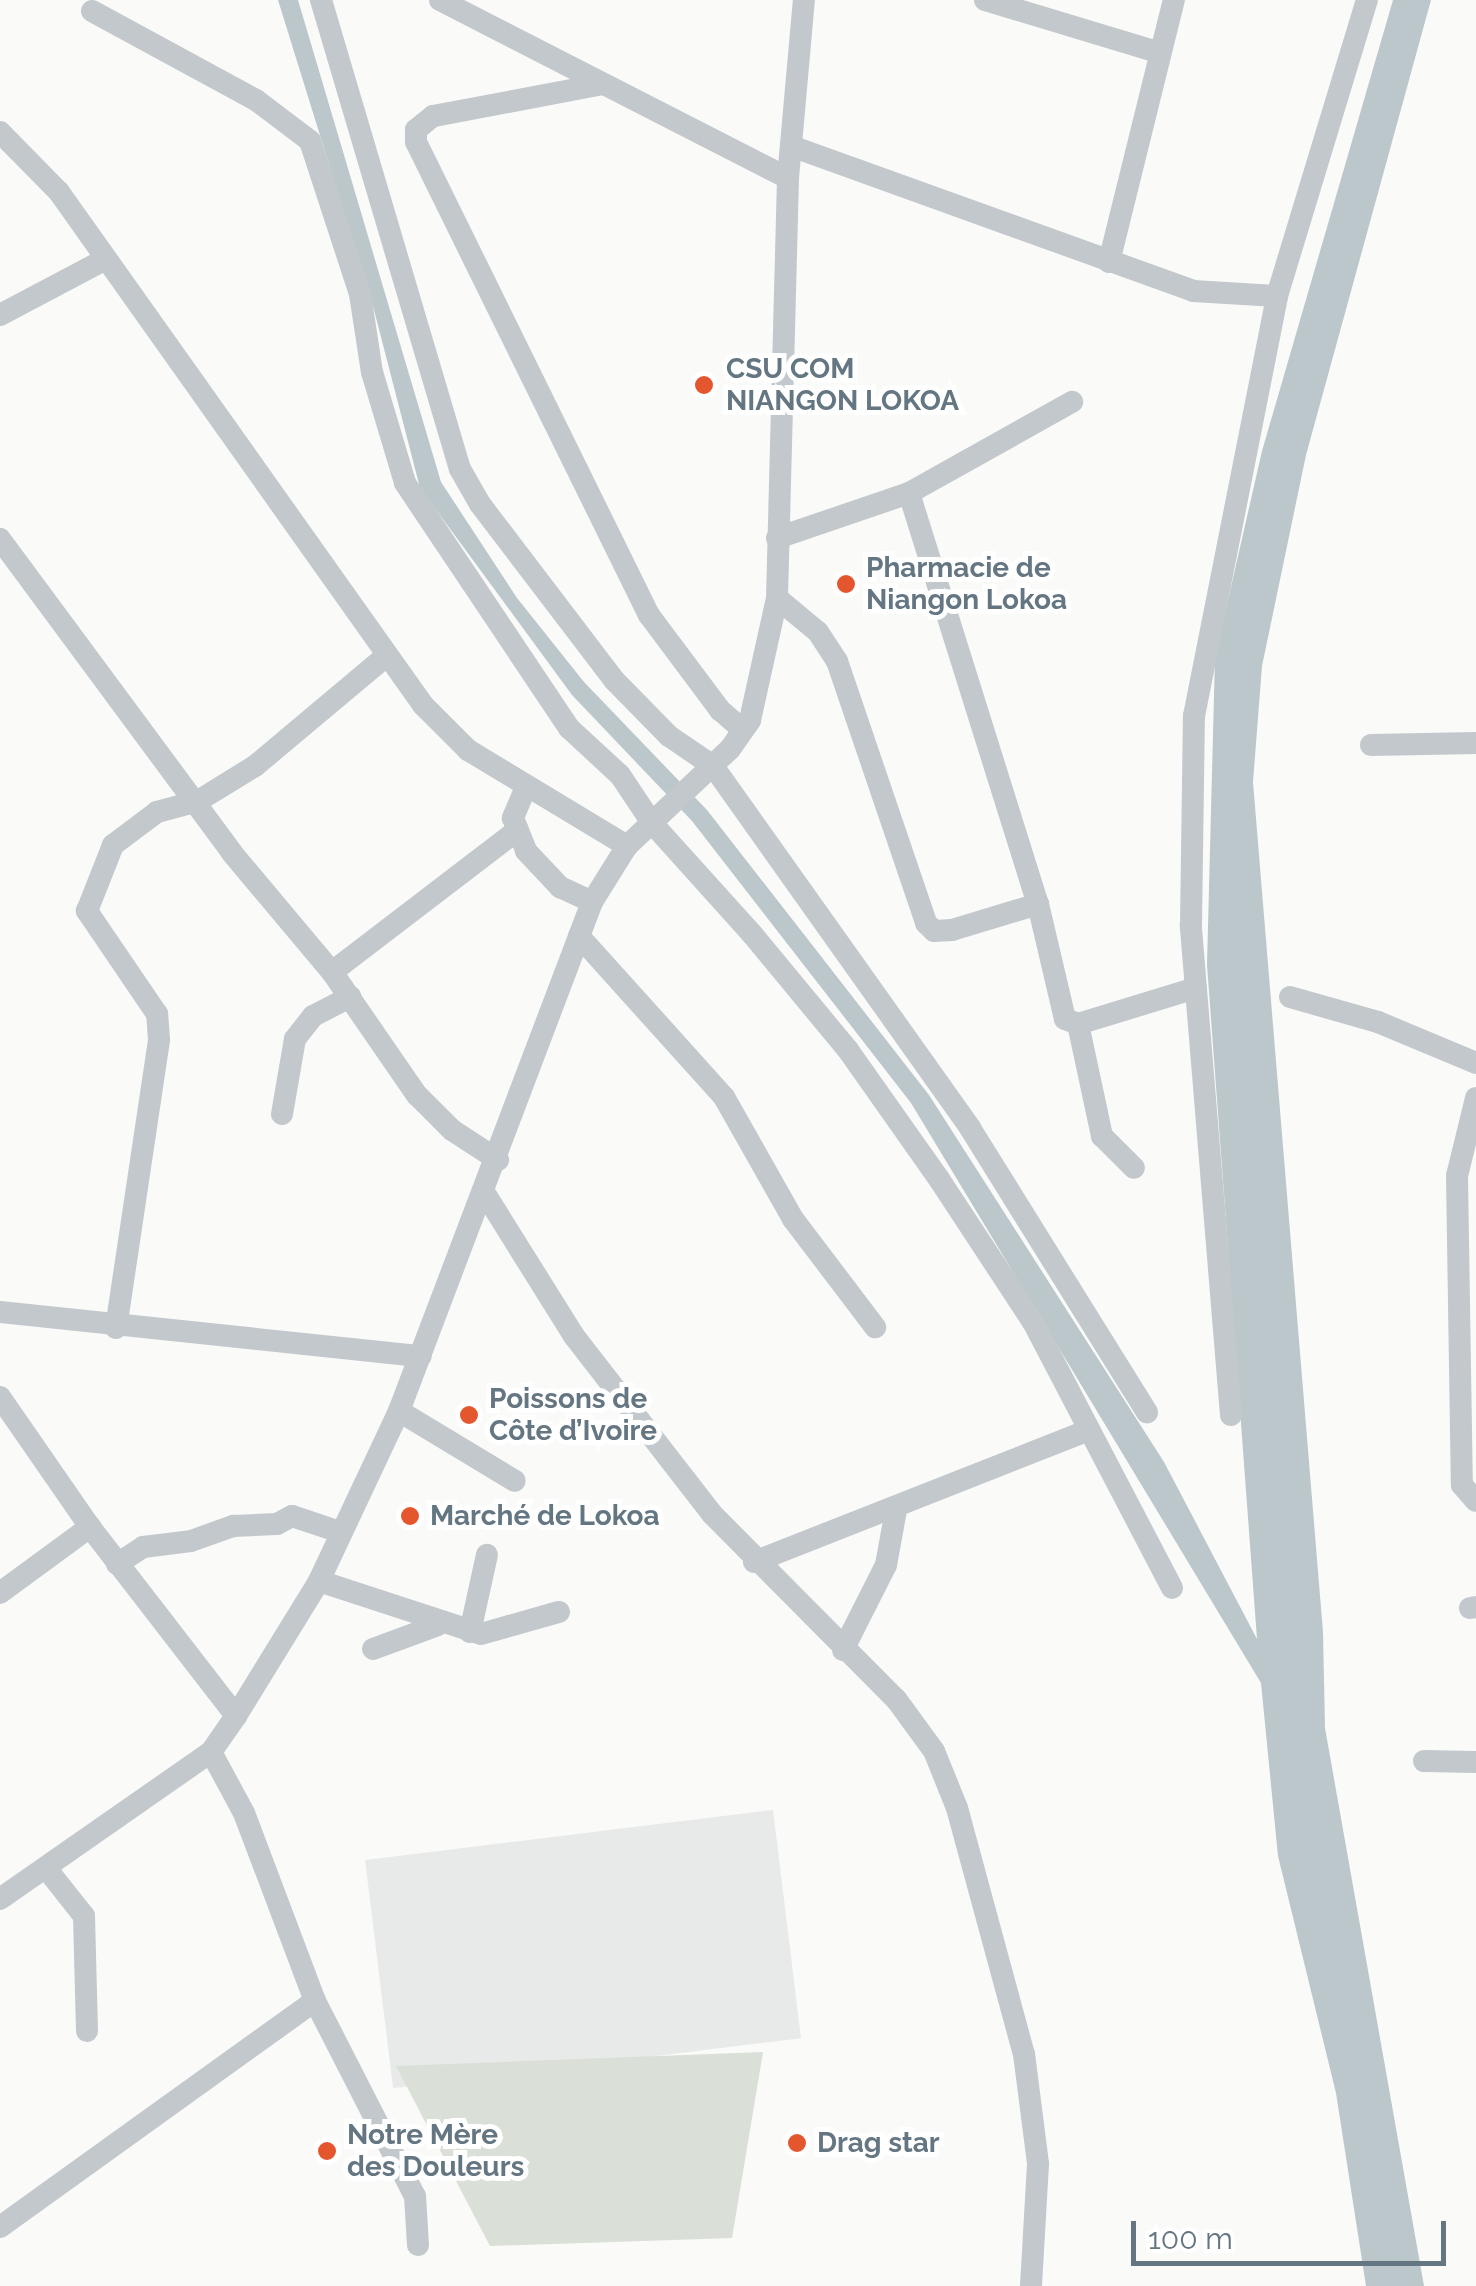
<!DOCTYPE html>
<meta charset="utf-8">
<style>
body{margin:0}
#map{position:relative;width:1476px;height:2286px;overflow:hidden;background:#fafaf8;font-family:Raleway,sans-serif}
div>[style]{position:absolute}
.built>*{inset:0;background:#e8e9e9;transform-origin:0 0}
.green>*{inset:0;background:#dadfd7}
.water>*{inset:0;background:#bbc7cb}
.minor>*{height:22px;margin:-11px;padding:0 11px;transform-origin:11px;border-radius:11px;background:#c3c8cc}
.dots>*{width:28px;height:28px;translate:-50% -50%;box-sizing:border-box;border:5px solid #fff;border-radius:50%}
span{translate:-50% -50%;white-space:nowrap;text-align:center;line-height:1.15;-webkit-text-stroke:10px #fff;paint-order:stroke}
.poi-label{font-size:28px;color:#657683;font-weight:700}
.left{translate:0 -50%;text-align:left}
.scale{position:absolute;left:1131px;top:2221px;width:315px;height:45px;box-sizing:border-box;border:5px solid #657683;border-top:0;padding-left:12px;font-size:30px;line-height:35px;white-space:nowrap;color:#657683;-webkit-text-stroke:8px #fff;paint-order:stroke}
</style>
<div id="map">
<div class="built">
<i style="left:773px;top:1810px;width:230px;height:411px;rotate:83deg"></i>
</div>
<div class="green">
<i style="clip-path:polygon(763px 2052px,732px 2238px,490px 2246px,396px 2066px)"></i>
</div>
<div class="water">
<i style="clip-path:polygon(278px 0,298px 0,441px 482px,517px 598px,584px 682px,707px 810px,929px 1095px,1164px 1462px,1257px 1639px,1207px 965px,1215px 657px,1262px 451px,1393px 0,1431px 0,1306px 455px,1262px 666px,1253px 782px,1323px 1632px,1325px 1728px,1424px 2286px,1366px 2286px,1336px 2093px,1278px 1856px,1261px 1683px,911px 1103px,692px 821px,572px 695px,420px 488px,373px 306px)"></i>
</div>
<div class="minor">
<i style="left:321px;top:0;width:489px;rotate:73.5deg"></i>
<i style="left:460px;top:469px;width:40px;rotate:60.3deg"></i>
<i style="left:480px;top:504px;width:223px;rotate:52.7deg"></i>
<i style="left:615px;top:681px;width:77px;rotate:45.5deg"></i>
<i style="left:669px;top:736px;width:53px;rotate:34.3deg"></i>
<i style="left:713px;top:766px;width:444px;rotate:54.6deg"></i>
<i style="left:970px;top:1128px;width:335px;rotate:58.1deg"></i>
<i style="left:440px;top:0;width:391px;rotate:27.1deg"></i>
<i style="left:985px;top:0;width:180px;rotate:16.8deg"></i>
<i style="left:92px;top:11px;width:187px;rotate:28.5deg"></i>
<i style="left:256px;top:100px;width:68px;rotate:37.2deg"></i>
<i style="left:310px;top:141px;width:161px;rotate:71.9deg"></i>
<i style="left:360px;top:294px;width:79px;rotate:81.3deg"></i>
<i style="left:372px;top:372px;width:116px;rotate:73.4deg"></i>
<i style="left:405px;top:483px;width:295px;rotate:56.2deg"></i>
<i style="left:569px;top:728px;width:69px;rotate:42.7deg"></i>
<i style="left:620px;top:775px;width:58px;rotate:56.3deg"></i>
<i style="left:652px;top:823px;width:149px;rotate:48deg"></i>
<i style="left:752px;top:934px;width:151px;rotate:50.4deg"></i>
<i style="left:848px;top:1050px;width:158px;rotate:54.8deg"></i>
<i style="left:939px;top:1179px;width:171px;rotate:56.7deg"></i>
<i style="left:1033px;top:1322px;width:300px;rotate:62.4deg"></i>
<i style="left:603px;top:84px;width:173px;rotate:169.3deg"></i>
<i style="left:433px;top:116px;width:22px;rotate:141deg"></i>
<i style="left:416px;top:130px;width:12px;rotate:90deg"></i>
<i style="left:416px;top:142px;width:527px;rotate:63.78deg"></i>
<i style="left:649px;top:615px;width:119px;rotate:53.2deg"></i>
<i style="left:720px;top:710px;width:30px;rotate:41deg"></i>
<i style="left:0;top:132px;width:84px;rotate:45.5deg"></i>
<i style="left:59px;top:192px;width:629px;rotate:54.64deg"></i>
<i style="left:423px;top:705px;width:64px;rotate:45deg"></i>
<i style="left:468px;top:750px;width:186px;rotate:31.1deg"></i>
<i style="left:791px;top:146px;width:427px;rotate:19.8deg"></i>
<i style="left:1193px;top:291px;width:84px;rotate:3.4deg"></i>
<i style="left:1109px;top:262px;width:270px;rotate:-76.1deg"></i>
<i style="left:0;top:315px;width:115px;rotate:-27.9deg"></i>
<i style="left:909px;top:493px;width:431px;rotate:72.6deg"></i>
<i style="left:1038px;top:904px;width:118px;rotate:76.8deg"></i>
<i style="left:1065px;top:1019px;width:14px;rotate:21deg"></i>
<i style="left:1078px;top:1024px;width:123px;rotate:-17deg"></i>
<i style="left:777px;top:538px;width:139px;rotate:-18.8deg"></i>
<i style="left:909px;top:493px;width:187px;rotate:-29.2deg"></i>
<i style="left:0;top:539px;width:390px;rotate:53.5deg"></i>
<i style="left:232px;top:853px;width:155px;rotate:50deg"></i>
<i style="left:332px;top:972px;width:150px;rotate:55.4deg"></i>
<i style="left:417px;top:1095px;width:49px;rotate:45deg"></i>
<i style="left:452px;top:1130px;width:55px;rotate:33.1deg"></i>
<i style="left:777px;top:598px;width:53px;rotate:39.7deg"></i>
<i style="left:818px;top:632px;width:35px;rotate:57deg"></i>
<i style="left:837px;top:661px;width:277px;rotate:71.2deg"></i>
<i style="left:926px;top:923px;width:11px;rotate:45deg"></i>
<i style="left:934px;top:931px;width:18px;rotate:-3deg"></i>
<i style="left:952px;top:930px;width:90px;rotate:-16.8deg"></i>
<i style="left:1371px;top:745px;width:105px;rotate:-1.1deg"></i>
<i style="left:526px;top:787px;width:34px;rotate:113deg"></i>
<i style="left:513px;top:818px;width:35px;rotate:68deg"></i>
<i style="left:526px;top:851px;width:50px;rotate:46.6deg"></i>
<i style="left:560px;top:887px;width:35px;rotate:25deg"></i>
<i style="left:579px;top:936px;width:217px;rotate:48deg"></i>
<i style="left:724px;top:1097px;width:140px;rotate:60.5deg"></i>
<i style="left:793px;top:1219px;width:136px;rotate:52.8deg"></i>
<i style="left:332px;top:972px;width:234px;rotate:-37.4deg"></i>
<i style="left:1290px;top:997px;width:91px;rotate:15.9deg"></i>
<i style="left:1378px;top:1022px;width:106px;rotate:22.7deg"></i>
<i style="left:1078px;top:1024px;width:115px;rotate:77.9deg"></i>
<i style="left:1102px;top:1136px;width:45px;rotate:45deg"></i>
<i style="left:1476px;top:1098px;width:80px;rotate:103.7deg"></i>
<i style="left:1457px;top:1176px;width:309px;rotate:89.1deg"></i>
<i style="left:1462px;top:1485px;width:21px;rotate:49deg"></i>
<i style="left:282px;top:1114px;width:76px;rotate:-80.2deg"></i>
<i style="left:295px;top:1039px;width:29px;rotate:-52deg"></i>
<i style="left:313px;top:1016px;width:42px;rotate:-27.2deg"></i>
<i style="left:484px;top:1192px;width:170px;rotate:58deg"></i>
<i style="left:574px;top:1336px;width:225px;rotate:52.2deg"></i>
<i style="left:712px;top:1514px;width:261px;rotate:45.2deg"></i>
<i style="left:896px;top:1699px;width:64px;rotate:53.8deg"></i>
<i style="left:934px;top:1751px;width:61px;rotate:68deg"></i>
<i style="left:957px;top:1808px;width:255px;rotate:74.8deg"></i>
<i style="left:1024px;top:2054px;width:111px;rotate:82.7deg"></i>
<i style="left:1038px;top:2164px;width:122px;rotate:93.3deg"></i>
<i style="left:0;top:1312px;width:423px;rotate:6deg"></i>
<i style="left:116px;top:1328px;width:291px;rotate:-81.5deg"></i>
<i style="left:159px;top:1040px;width:26px;rotate:-94deg"></i>
<i style="left:157px;top:1014px;width:125px;rotate:-124.2deg"></i>
<i style="left:87px;top:911px;width:71px;rotate:-68.5deg"></i>
<i style="left:113px;top:845px;width:55px;rotate:-36.9deg"></i>
<i style="left:157px;top:812px;width:42px;rotate:-15deg"></i>
<i style="left:198px;top:801px;width:67px;rotate:-31.6deg"></i>
<i style="left:255px;top:766px;width:170px;rotate:-40deg"></i>
<i style="left:0;top:1397px;width:158px;rotate:55.3deg"></i>
<i style="left:90px;top:1527px;width:239px;rotate:52.3deg"></i>
<i style="left:399px;top:1411px;width:135px;rotate:31.1deg"></i>
<i style="left:1231px;top:1415px;width:492px;rotate:-94.7deg"></i>
<i style="left:1191px;top:925px;width:209px;rotate:-89.2deg"></i>
<i style="left:1194px;top:716px;width:428px;rotate:-78.8deg"></i>
<i style="left:1277px;top:296px;width:309px;rotate:-73.1deg"></i>
<i style="left:754px;top:1562px;width:360px;rotate:-21.5deg"></i>
<i style="left:117px;top:1564px;width:31px;rotate:-33deg"></i>
<i style="left:143px;top:1547px;width:48px;rotate:-7.1deg"></i>
<i style="left:191px;top:1541px;width:45px;rotate:-19.7deg"></i>
<i style="left:233px;top:1526px;width:44px;rotate:-2.6deg"></i>
<i style="left:277px;top:1524px;width:17px;rotate:-28deg"></i>
<i style="left:292px;top:1516px;width:51px;rotate:18.4deg"></i>
<i style="left:319px;top:1581px;width:170px;rotate:18.1deg"></i>
<i style="left:481px;top:1634px;width:81px;rotate:-15.8deg"></i>
<i style="left:0;top:1593px;width:112px;rotate:-36.3deg"></i>
<i style="left:1470px;top:1608px;width:6px;rotate:-9deg"></i>
<i style="left:470px;top:1632px;width:79px;rotate:-77.6deg"></i>
<i style="left:373px;top:1649px;width:69px;rotate:-20.3deg"></i>
<i style="left:843px;top:1650px;width:95px;rotate:-63.2deg"></i>
<i style="left:886px;top:1565px;width:56px;rotate:-79.7deg"></i>
<i style="left:211px;top:1752px;width:69px;rotate:61.6deg"></i>
<i style="left:244px;top:1813px;width:201px;rotate:69.3deg"></i>
<i style="left:315px;top:2001px;width:219px;rotate:62.9deg"></i>
<i style="left:415px;top:2196px;width:49px;rotate:86.5deg"></i>
<i style="left:1424px;top:1761px;width:52px;rotate:1.1deg"></i>
<i style="left:46px;top:1868px;width:61px;rotate:51.6deg"></i>
<i style="left:84px;top:1916px;width:115px;rotate:88.5deg"></i>
<i style="left:0;top:1899px;width:257px;rotate:-34.9deg"></i>
<i style="left:211px;top:1752px;width:44px;rotate:-55.2deg"></i>
<i style="left:236px;top:1716px;width:158px;rotate:-58.4deg"></i>
<i style="left:319px;top:1581px;width:188px;rotate:-64.8deg"></i>
<i style="left:399px;top:1411px;width:544px;rotate:-69.23deg"></i>
<i style="left:592px;top:902px;width:66px;rotate:-58deg"></i>
<i style="left:627px;top:846px;width:141px;rotate:-43.3deg"></i>
<i style="left:730px;top:749px;width:35px;rotate:-55deg"></i>
<i style="left:750px;top:720px;width:125px;rotate:-77.5deg"></i>
<i style="left:777px;top:598px;width:420px;rotate:-88.5deg"></i>
<i style="left:788px;top:178px;width:179px;rotate:-84.9deg"></i>
<i style="left:0;top:2227px;width:388px;rotate:-35.7deg"></i>
</div>
<div class="dots">
<i style="left:704px;top:385px;background:#e4572e"></i>
<i style="left:846px;top:584px;background:#e4572e"></i>
<i style="left:469px;top:1415px;background:#e4572e"></i>
<i style="left:410px;top:1516px;background:#e4572e"></i>
<i style="left:797px;top:2143px;background:#e4572e"></i>
<i style="left:327px;top:2151px;background:#e4572e"></i>
</div>
<div class="poi-label">
<span class="left" style="left:726px;top:385px">CSU COM<br>NIANGON LOKOA</span>
<span class="left" style="left:866px;top:584px">Pharmacie de<br>Niangon Lokoa</span>
<span class="left" style="left:489px;top:1415px">Poissons de<br>Côte d’Ivoire</span>
<span class="left" style="left:430px;top:1516px">Marché de Lokoa</span>
<span class="left" style="left:347px;top:2151px">Notre Mère<br>des Douleurs</span>
<span class="left" style="left:817px;top:2143px">Drag star</span>
</div>
<div class="scale">100 m</div>
</div>
